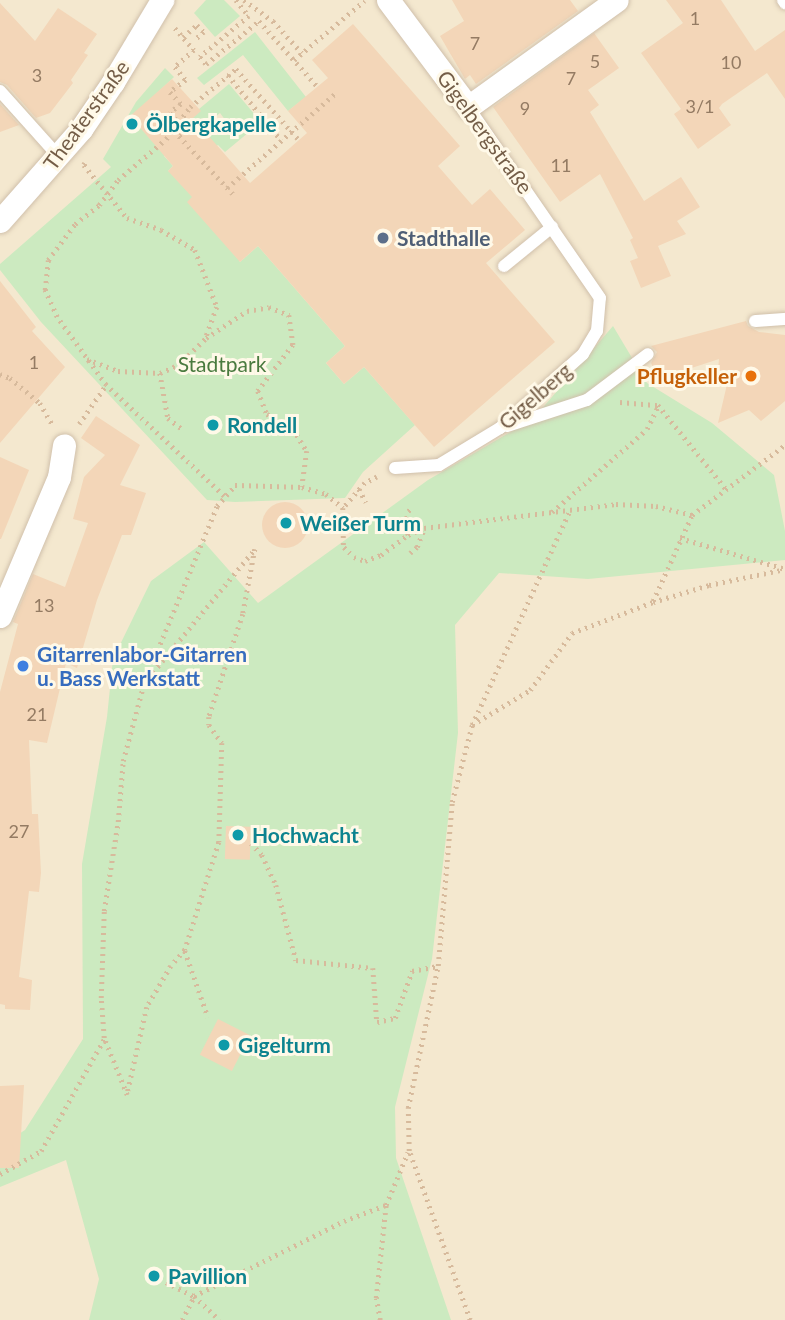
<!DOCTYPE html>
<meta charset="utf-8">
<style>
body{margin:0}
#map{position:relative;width:785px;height:1320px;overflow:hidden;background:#fdf5e1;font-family:Lato,sans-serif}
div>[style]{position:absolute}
.residential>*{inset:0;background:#f4e8cf;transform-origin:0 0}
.green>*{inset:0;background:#cceac0}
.building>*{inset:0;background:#f3d6b8;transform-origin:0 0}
.round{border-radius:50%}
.path>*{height:4.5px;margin-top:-2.25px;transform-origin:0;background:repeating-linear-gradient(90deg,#d7ba9c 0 2px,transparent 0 7px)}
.roads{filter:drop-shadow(0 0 2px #d0c0ab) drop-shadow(0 0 2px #d0c0ab)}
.lane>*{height:12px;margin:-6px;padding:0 6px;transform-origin:6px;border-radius:6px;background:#fff}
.street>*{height:23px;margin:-11.5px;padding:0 11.5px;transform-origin:11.5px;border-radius:11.5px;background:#fff}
.dots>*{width:19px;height:19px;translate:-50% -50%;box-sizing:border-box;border:4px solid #fff9e8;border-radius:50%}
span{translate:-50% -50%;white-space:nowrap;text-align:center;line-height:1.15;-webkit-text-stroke:6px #fff9e8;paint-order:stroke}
.number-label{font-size:18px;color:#947b63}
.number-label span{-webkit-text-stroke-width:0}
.street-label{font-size:21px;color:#745d47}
.culture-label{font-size:21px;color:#0d838f;font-weight:700}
.left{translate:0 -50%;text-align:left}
.service-label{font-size:21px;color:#4e5e75;font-weight:700}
.park-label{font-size:21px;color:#4a7b3f}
.food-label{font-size:21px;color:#c56008;font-weight:700}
.right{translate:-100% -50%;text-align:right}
.shop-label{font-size:21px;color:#366cbe;font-weight:700}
</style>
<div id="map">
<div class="residential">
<i style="left:0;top:0;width:785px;height:1320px"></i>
</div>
<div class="green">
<i style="clip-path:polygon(206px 0,224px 0,240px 16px,215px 37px,194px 13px)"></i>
<i style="clip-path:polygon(255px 32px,306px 97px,288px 111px,243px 55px,204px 85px,197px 78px)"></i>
<i style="clip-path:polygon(165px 68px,174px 77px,157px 93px,178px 143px,164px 156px,173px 166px,168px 171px,193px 175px,240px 262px,258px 246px,345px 346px,326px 363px,344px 384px,364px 367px,415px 425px,363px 472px,345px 498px,235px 502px,207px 500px,41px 322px,0 270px,0 264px,111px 167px,103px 159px,136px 102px)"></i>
<i style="clip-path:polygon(229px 84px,261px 122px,225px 152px,218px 145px,210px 151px,201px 141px,226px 121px,220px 113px,199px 131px,187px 119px)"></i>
<i style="clip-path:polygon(613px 326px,647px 383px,712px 423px,774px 475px,785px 531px,785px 560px,588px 579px,499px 573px,455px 625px,458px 733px,432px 959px,395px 1107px,396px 1158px,451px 1320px,89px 1320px,99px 1279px,66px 1160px,0 1187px,0 1146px,25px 1130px,83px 1039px,82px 864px,107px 717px,113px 659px,151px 581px,204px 542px,258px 603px,428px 480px,533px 419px)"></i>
</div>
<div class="building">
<i style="clip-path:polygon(452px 0,570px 0,578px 11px,476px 84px,470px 75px,465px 79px,440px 36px,464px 21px)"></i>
<i style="clip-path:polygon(666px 0,721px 0,755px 51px,785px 30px,785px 99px,767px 73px,722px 104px,719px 108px,731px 125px,698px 149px,674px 114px,681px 109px,641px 53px,683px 23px)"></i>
<i style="clip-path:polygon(0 3px,35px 41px,58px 8px,97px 34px,84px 53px,88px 55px,71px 80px,73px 83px,50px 113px,36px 118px,7px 85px,0 82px)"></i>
<i style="clip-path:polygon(353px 24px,460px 146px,438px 166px,472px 205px,490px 189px,525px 230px,486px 263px,555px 342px,434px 447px,364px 367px,344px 384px,326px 363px,345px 346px,258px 246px,240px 262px,187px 202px,192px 197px,168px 171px,173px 166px,130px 116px,172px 79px,201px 111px,193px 118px,250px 183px,307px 133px,288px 111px,328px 78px,312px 60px)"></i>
<i style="clip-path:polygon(594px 33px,619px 68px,588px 90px,599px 105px,590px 112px,644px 201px,681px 177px,700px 207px,677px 221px,686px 234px,658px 246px,671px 276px,641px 288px,630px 261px,638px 258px,630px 240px,633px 238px,600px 174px,560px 202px,493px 107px)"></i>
<i style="clip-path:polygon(0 104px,19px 125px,0 132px)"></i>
<i style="clip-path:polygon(0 281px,36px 327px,32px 331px,65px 367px,0 443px)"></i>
<i style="clip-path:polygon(746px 321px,748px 326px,759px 332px,785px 335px,785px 401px,761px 421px,749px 410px,718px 423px,728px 380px,717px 380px,719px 359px,658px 379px,651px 363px,657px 352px,651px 346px)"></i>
<i style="clip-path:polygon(96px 416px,140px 445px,120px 485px,146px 493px,131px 535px,122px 535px,97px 600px,77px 668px,66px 663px,47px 743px,29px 740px,32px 814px,38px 814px,41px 873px,39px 892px,29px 891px,19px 977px,32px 980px,30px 1010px,5px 1009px,5px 1005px,0 1004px,0 692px,18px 624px,13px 622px,33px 574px,65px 587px,88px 523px,73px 519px,84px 477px,105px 455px,81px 438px)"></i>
<i style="clip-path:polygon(0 457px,29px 470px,1px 539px,0 539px)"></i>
<i class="round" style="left:262px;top:502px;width:46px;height:46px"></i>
<i style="left:226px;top:826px;width:25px;height:33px;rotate:2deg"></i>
<i style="left:218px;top:1019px;width:36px;height:40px;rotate:27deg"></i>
<i style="clip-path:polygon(24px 1085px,19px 1168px,0 1168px,0 1086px)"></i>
</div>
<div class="path">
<i style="left:236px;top:0;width:21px;rotate:51deg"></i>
<i style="left:249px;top:16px;width:64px;rotate:140.1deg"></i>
<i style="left:200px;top:57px;width:9px;rotate:49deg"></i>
<i style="left:206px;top:64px;width:68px;rotate:-39.1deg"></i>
<i style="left:259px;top:21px;width:89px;rotate:48.2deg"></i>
<i style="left:244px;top:0;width:36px;rotate:36deg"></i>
<i style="left:273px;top:21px;width:43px;rotate:47.8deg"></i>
<i style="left:175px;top:28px;width:29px;rotate:49deg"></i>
<i style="left:194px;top:50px;width:25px;rotate:138deg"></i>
<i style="left:175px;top:67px;width:17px;rotate:50deg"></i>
<i style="left:186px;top:80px;width:20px;rotate:143deg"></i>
<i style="left:170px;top:92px;width:16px;rotate:47deg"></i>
<i style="left:181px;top:104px;width:14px;rotate:141deg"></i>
<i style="left:170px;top:113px;width:23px;rotate:45deg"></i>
<i style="left:186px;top:129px;width:10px;rotate:135deg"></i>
<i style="left:179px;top:136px;width:82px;rotate:47deg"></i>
<i style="left:183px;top:37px;width:18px;rotate:-41deg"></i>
<i style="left:197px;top:25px;width:10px;rotate:45deg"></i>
<i style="left:204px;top:32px;width:11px;rotate:139deg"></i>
<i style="left:294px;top:60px;width:92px;rotate:-40.1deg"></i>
<i style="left:228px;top:75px;width:84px;rotate:50.8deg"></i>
<i style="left:85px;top:163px;width:2px;rotate:117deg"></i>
<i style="left:84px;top:165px;width:68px;rotate:50.9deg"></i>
<i style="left:127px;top:218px;width:36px;rotate:19deg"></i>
<i style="left:161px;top:230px;width:39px;rotate:30deg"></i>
<i style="left:195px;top:250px;width:61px;rotate:68.9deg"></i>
<i style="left:217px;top:307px;width:33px;rotate:110deg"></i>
<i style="left:227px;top:188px;width:146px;rotate:-41.1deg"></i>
<i style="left:87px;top:359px;width:33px;rotate:21deg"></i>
<i style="left:118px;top:371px;width:42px;rotate:2.7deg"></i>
<i style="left:160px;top:373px;width:20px;rotate:-24deg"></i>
<i style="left:178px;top:365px;width:39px;rotate:-44deg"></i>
<i style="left:206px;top:338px;width:49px;rotate:-33.4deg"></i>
<i style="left:247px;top:311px;width:22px;rotate:-10deg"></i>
<i style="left:269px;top:307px;width:22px;rotate:22deg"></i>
<i style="left:289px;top:315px;width:30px;rotate:82deg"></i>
<i style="left:293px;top:345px;width:58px;rotate:127.3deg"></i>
<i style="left:258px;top:391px;width:25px;rotate:69deg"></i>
<i style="left:267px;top:414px;width:30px;rotate:30deg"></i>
<i style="left:293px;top:429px;width:26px;rotate:58deg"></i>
<i style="left:307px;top:451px;width:36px;rotate:98deg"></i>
<i style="left:160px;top:373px;width:46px;rotate:79.9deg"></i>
<i style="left:168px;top:418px;width:18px;rotate:38deg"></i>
<i style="left:0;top:374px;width:11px;rotate:22deg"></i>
<i style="left:10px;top:378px;width:39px;rotate:40deg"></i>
<i style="left:40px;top:403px;width:24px;rotate:60deg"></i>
<i style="left:620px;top:402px;width:38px;rotate:5deg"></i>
<i style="left:658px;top:405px;width:108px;rotate:51deg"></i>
<i style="left:79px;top:424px;width:47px;rotate:-55.3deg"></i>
<i style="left:377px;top:477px;width:13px;rotate:153deg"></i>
<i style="left:365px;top:483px;width:33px;rotate:131deg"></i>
<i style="left:343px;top:508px;width:39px;rotate:89deg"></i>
<i style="left:344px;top:547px;width:14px;rotate:45deg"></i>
<i style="left:354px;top:557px;width:12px;rotate:20deg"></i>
<i style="left:365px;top:561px;width:17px;rotate:-21deg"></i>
<i style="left:381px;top:555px;width:34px;rotate:-37deg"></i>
<i style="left:408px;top:535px;width:17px;rotate:-24deg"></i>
<i style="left:424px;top:528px;width:193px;rotate:-7.1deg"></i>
<i style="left:616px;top:504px;width:40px;rotate:2.9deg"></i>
<i style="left:656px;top:506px;width:37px;rotate:14deg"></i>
<i style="left:359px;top:489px;width:15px;rotate:62deg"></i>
<i style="left:224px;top:496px;width:162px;rotate:-136.8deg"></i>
<i style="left:106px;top:385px;width:84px;rotate:-125.8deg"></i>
<i style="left:57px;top:317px;width:30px;rotate:-114deg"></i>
<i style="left:45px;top:290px;width:30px;rotate:-84deg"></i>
<i style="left:48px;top:260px;width:45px;rotate:-53.1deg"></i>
<i style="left:75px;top:224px;width:31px;rotate:-38deg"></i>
<i style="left:99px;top:205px;width:31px;rotate:-53deg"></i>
<i style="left:118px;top:180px;width:63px;rotate:-40.5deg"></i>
<i style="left:166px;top:139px;width:40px;rotate:-53deg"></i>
<i style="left:190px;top:107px;width:60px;rotate:-39.6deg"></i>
<i style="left:236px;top:69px;width:95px;rotate:48.4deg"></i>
<i style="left:552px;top:512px;width:126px;rotate:-41.1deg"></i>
<i style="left:647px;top:429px;width:25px;rotate:-64deg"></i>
<i style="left:408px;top:535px;width:10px;rotate:-107deg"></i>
<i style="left:405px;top:525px;width:14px;rotate:-78deg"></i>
<i style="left:408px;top:511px;width:5px;rotate:-37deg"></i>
<i style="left:680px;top:538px;width:109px;rotate:16.4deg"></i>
<i style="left:410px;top:553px;width:9px;rotate:-41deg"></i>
<i style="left:417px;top:547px;width:19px;rotate:-69deg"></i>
<i style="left:653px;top:601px;width:94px;rotate:-65.6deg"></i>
<i style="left:692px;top:515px;width:116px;rotate:-37deg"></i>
<i style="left:144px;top:683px;width:174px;rotate:-50.4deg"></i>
<i style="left:255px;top:549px;width:66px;rotate:100.5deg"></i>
<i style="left:243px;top:614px;width:108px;rotate:108.3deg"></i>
<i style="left:209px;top:717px;width:8px;rotate:90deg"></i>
<i style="left:209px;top:725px;width:22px;rotate:54deg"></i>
<i style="left:222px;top:743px;width:99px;rotate:91.7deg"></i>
<i style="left:219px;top:842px;width:113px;rotate:107.5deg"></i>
<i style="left:185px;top:950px;width:21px;rotate:131deg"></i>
<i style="left:171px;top:966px;width:48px;rotate:120.3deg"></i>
<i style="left:147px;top:1007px;width:90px;rotate:102.8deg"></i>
<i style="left:127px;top:1095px;width:61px;rotate:-112deg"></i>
<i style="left:104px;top:1038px;width:40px;rotate:-94.3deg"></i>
<i style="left:101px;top:998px;width:87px;rotate:-88deg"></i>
<i style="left:104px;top:911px;width:90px;rotate:-81.1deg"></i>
<i style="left:118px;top:822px;width:61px;rotate:-85.3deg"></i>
<i style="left:123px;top:761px;width:81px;rotate:-74.9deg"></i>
<i style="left:144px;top:683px;width:191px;rotate:-67.6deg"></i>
<i style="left:217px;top:506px;width:28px;rotate:-49deg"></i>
<i style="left:235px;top:485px;width:67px;rotate:1.7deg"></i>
<i style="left:302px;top:487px;width:25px;rotate:16deg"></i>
<i style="left:326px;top:494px;width:22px;rotate:39deg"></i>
<i style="left:472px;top:725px;width:236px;rotate:-65.5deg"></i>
<i style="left:251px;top:843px;width:16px;rotate:47deg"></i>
<i style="left:262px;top:855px;width:33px;rotate:65deg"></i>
<i style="left:276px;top:885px;width:78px;rotate:75.1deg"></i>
<i style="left:296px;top:960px;width:77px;rotate:5.9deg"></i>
<i style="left:373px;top:968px;width:54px;rotate:85.8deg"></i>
<i style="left:377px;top:1022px;width:18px;rotate:-13deg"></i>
<i style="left:395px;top:1018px;width:50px;rotate:-70.1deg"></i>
<i style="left:412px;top:971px;width:26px;rotate:-11deg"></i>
<i style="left:185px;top:951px;width:70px;rotate:70.8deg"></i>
<i style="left:0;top:1174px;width:47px;rotate:-29.3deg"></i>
<i style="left:41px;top:1151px;width:129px;rotate:-60.6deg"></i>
<i style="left:160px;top:1279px;width:38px;rotate:27deg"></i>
<i style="left:194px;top:1296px;width:35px;rotate:43deg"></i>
<i style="left:182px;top:1320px;width:27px;rotate:-63deg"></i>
<i style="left:194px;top:1296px;width:168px;rotate:-26.6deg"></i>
<i style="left:344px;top:1221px;width:45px;rotate:-20.9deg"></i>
<i style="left:380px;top:1320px;width:22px;rotate:-100deg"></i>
<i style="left:376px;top:1298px;width:94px;rotate:-83.9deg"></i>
<i style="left:386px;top:1205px;width:57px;rotate:-67.5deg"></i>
<i style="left:470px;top:1320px;width:180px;rotate:-109.8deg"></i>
<i style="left:409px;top:1151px;width:43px;rotate:-91.3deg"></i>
<i style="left:408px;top:1108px;width:145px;rotate:-78.1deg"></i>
<i style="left:438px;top:966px;width:165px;rotate:-85.1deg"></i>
<i style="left:452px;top:802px;width:80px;rotate:-75.4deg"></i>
<i style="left:472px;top:725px;width:68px;rotate:-31.1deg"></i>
<i style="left:530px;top:690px;width:71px;rotate:-53.6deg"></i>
<i style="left:572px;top:633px;width:87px;rotate:-20.9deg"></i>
<i style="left:653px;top:602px;width:59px;rotate:-16.9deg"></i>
<i style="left:709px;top:585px;width:74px;rotate:-11.8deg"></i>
</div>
<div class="roads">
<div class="lane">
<i style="left:783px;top:0;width:4px;rotate:56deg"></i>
<i style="left:0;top:91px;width:89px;rotate:48.2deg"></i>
<i style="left:504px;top:266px;width:62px;rotate:-39.1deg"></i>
<i style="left:755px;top:321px;width:30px;rotate:-4deg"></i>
<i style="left:507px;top:426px;width:84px;rotate:-18deg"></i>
<i style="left:587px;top:400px;width:76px;rotate:-37deg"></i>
<i style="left:395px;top:468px;width:44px;rotate:-3.9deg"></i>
<i style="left:439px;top:465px;width:71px;rotate:-31.2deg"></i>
<i style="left:500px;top:428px;width:111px;rotate:-41.7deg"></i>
<i style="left:583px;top:354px;width:27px;rotate:-59deg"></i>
<i style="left:597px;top:331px;width:33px;rotate:-85deg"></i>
<i style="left:600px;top:298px;width:232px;rotate:-124.6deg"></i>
</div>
<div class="street">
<i style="left:388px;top:0;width:134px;rotate:53.2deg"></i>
<i style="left:468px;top:107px;width:183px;rotate:-35.7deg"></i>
<i style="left:0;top:221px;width:123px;rotate:-48.6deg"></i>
<i style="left:81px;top:129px;width:57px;rotate:-55.8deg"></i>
<i style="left:113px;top:82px;width:96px;rotate:-59.1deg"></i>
<i style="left:0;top:616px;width:151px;rotate:-67deg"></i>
<i style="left:59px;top:477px;width:32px;rotate:-81deg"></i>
</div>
</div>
<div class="dots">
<i style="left:132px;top:124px;background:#0f9aa8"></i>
<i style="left:383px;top:238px;background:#5c6f8a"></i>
<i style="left:751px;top:376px;background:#e8710a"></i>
<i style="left:213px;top:425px;background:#0f9aa8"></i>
<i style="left:286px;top:523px;background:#0f9aa8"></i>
<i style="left:23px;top:666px;background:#3f7fe0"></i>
<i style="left:238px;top:835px;background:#0f9aa8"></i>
<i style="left:224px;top:1045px;background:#0f9aa8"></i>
<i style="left:154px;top:1276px;background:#0f9aa8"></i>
</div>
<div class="number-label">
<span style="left:695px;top:18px">1</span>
<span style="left:475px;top:43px">7</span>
<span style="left:595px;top:61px">5</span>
<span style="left:731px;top:62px">10</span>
<span style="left:37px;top:75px">3</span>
<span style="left:571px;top:78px">7</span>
<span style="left:700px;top:106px">3/1</span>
<span style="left:525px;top:108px">9</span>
<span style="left:561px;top:165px">11</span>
<span style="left:34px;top:362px">1</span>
<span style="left:44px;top:605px">13</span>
<span style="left:37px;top:714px">21</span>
<span style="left:19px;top:831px">27</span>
</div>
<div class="street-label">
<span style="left:86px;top:115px;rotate:-54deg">Theaterstraße</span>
<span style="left:485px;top:132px;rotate:54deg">Gigelbergstraße</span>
<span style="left:535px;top:396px;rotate:-41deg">Gigelberg</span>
</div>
<div class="culture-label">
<span class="left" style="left:146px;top:124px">Ölbergkapelle</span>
<span class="left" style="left:227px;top:425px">Rondell</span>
<span class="left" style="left:300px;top:523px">Weißer Turm</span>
<span class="left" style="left:252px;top:835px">Hochwacht</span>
<span class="left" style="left:238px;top:1045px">Gigelturm</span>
<span class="left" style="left:168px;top:1276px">Pavillion</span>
</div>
<div class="service-label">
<span class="left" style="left:397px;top:238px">Stadthalle</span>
</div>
<div class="park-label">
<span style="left:222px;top:364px">Stadtpark</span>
</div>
<div class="food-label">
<span class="right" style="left:737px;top:376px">Pflugkeller</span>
</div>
<div class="shop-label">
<span class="left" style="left:37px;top:666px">Gitarrenlabor-Gitarren<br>u. Bass Werkstatt</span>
</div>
</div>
